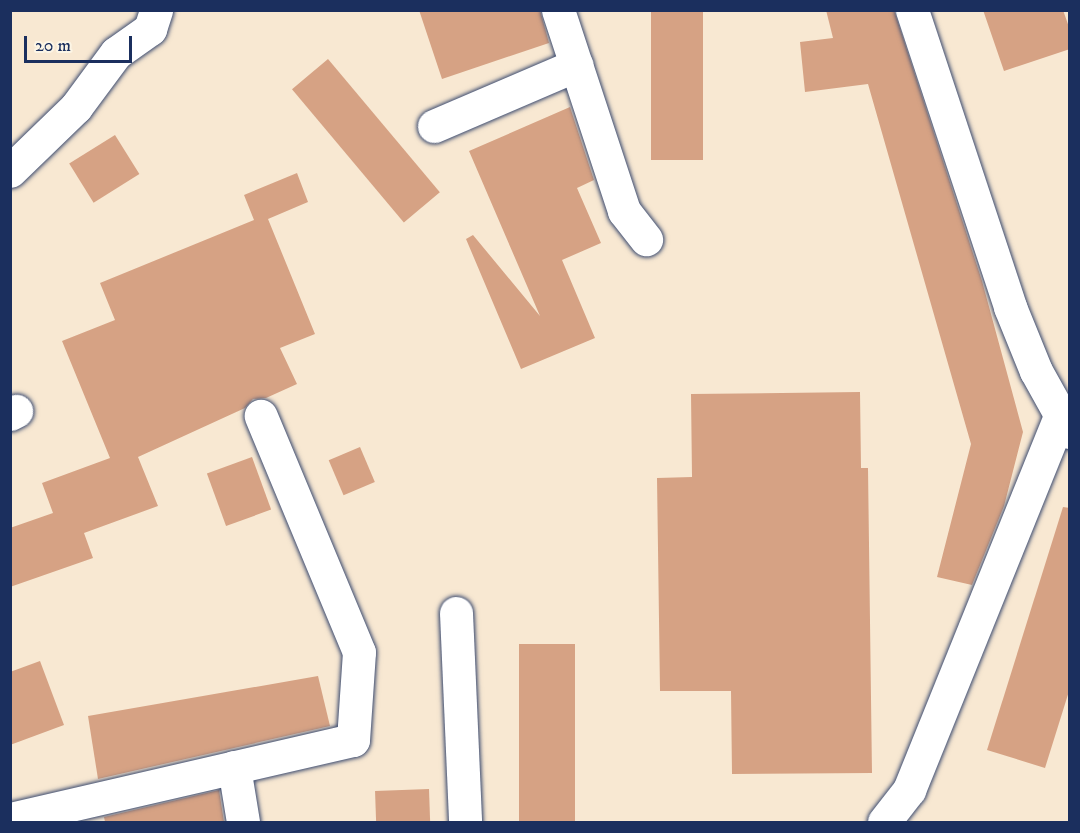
<!DOCTYPE html>
<style>
body{margin:0}
#map{position:relative;width:1080px;height:833px;overflow:hidden;background:#f8e8d2;font-family:"IM FELL DW Pica",serif}
div>[style]{position:absolute}
.building>*{inset:0;background:#d6a284;transform-origin:0 0}
.roads{filter:drop-shadow(0 0 2px #3c4b6f) drop-shadow(0 0 2px #3c4b6f)}
.minor>*{height:33px;margin:-16.5px;padding:0 16.5px;transform-origin:16.5px;border-radius:16.5px;background:#fff}
span{translate:-50% -50%;white-space:nowrap;text-align:center;line-height:1.15;-webkit-text-stroke:5px #fcf5e5;paint-order:stroke}
.frame{position:absolute;inset:0;border:12px solid #1b2f5e;pointer-events:none}
.scale{position:absolute;left:24px;top:36px;width:108px;height:27px;box-sizing:border-box;border:3px solid #1b2f5e;border-top:0;padding-left:8px;font-size:18px;line-height:21px;white-space:nowrap;color:#1b2f5e;-webkit-text-stroke:4px #fcf5e5;paint-order:stroke}
</style>
<div id="map">
<div class="building">
<i style="clip-path:polygon(419px 10px,540px 10px,549px 43px,442px 79px)"></i>
<i style="left:651px;top:10px;width:52px;height:150px"></i>
<i style="clip-path:polygon(826px 10px,894px 10px,982px 281px,1023px 432px,1004px 506px,972px 585px,937px 577px,971px 444px,868px 84px,805px 92px,800px 42px,833px 38px)"></i>
<i style="clip-path:polygon(983px 10px,1063px 10px,1070px 30px,1070px 49px,1004px 71px)"></i>
<i style="left:328px;top:59px;width:174px;height:47px;rotate:50deg"></i>
<i style="clip-path:polygon(570px 107px,594px 180px,577px 188px,601px 243px,562px 260px,595px 338px,521px 369px,466px 239px,473px 235px,540px 316px,469px 151px)"></i>
<i style="left:115px;top:135px;width:46px;height:54px;rotate:58deg"></i>
<i style="clip-path:polygon(297px 173px,308px 202px,268px 219px,315px 334px,280px 348px,297px 384px,266px 398px,253px 399px,245px 408px,138px 457px,158px 506px,84px 533px,93px 558px,10px 587px,10px 528px,53px 513px,42px 483px,110px 458px,62px 341px,115px 320px,100px 283px,254px 220px,244px 195px)"></i>
<i style="clip-path:polygon(860px 392px,861px 468px,868px 468px,872px 773px,732px 774px,731px 691px,660px 691px,657px 478px,692px 477px,691px 394px)"></i>
<i style="left:360px;top:447px;width:38px;height:34px;rotate:67deg"></i>
<i style="left:252px;top:457px;width:56px;height:48px;rotate:70deg"></i>
<i style="clip-path:polygon(1063px 507px,1070px 508px,1070px 688px,1045px 768px,987px 750px)"></i>
<i style="left:519px;top:644px;width:56px;height:178px"></i>
<i style="clip-path:polygon(40px 661px,64px 725px,10px 745px,10px 672px)"></i>
<i style="clip-path:polygon(318px 676px,330px 726px,98px 779px,88px 716px)"></i>
<i style="left:429px;top:789px;width:33px;height:54px;rotate:88deg"></i>
<i style="clip-path:polygon(219px 790px,224px 822px,105px 822px,104px 817px)"></i>
</div>
<div class="roads">
<div class="minor">
<i style="left:558px;top:10px;width:212px;rotate:71.8deg"></i>
<i style="left:624px;top:211px;width:36px;rotate:52deg"></i>
<i style="left:912px;top:10px;width:313px;rotate:71.7deg"></i>
<i style="left:1010px;top:307px;width:69px;rotate:67.9deg"></i>
<i style="left:1036px;top:371px;width:70px;rotate:60.9deg"></i>
<i style="left:434px;top:126px;width:155px;rotate:-23.2deg"></i>
<i style="left:10px;top:171px;width:92px;rotate:-44.1deg"></i>
<i style="left:76px;top:107px;width:67px;rotate:-53.5deg"></i>
<i style="left:116px;top:53px;width:42px;rotate:-35.2deg"></i>
<i style="left:150px;top:29px;width:20px;rotate:-72deg"></i>
<i style="left:10px;top:414px;width:7px;rotate:-27deg"></i>
<i style="left:456px;top:613px;width:209px;rotate:87.5deg"></i>
<i style="left:234px;top:767px;width:56px;rotate:80.7deg"></i>
<i style="left:10px;top:819px;width:352px;rotate:-13deg"></i>
<i style="left:353px;top:740px;width:88px;rotate:-86.1deg"></i>
<i style="left:359px;top:652px;width:256px;rotate:-112.6deg"></i>
<i style="left:884px;top:822px;width:41px;rotate:-52deg"></i>
<i style="left:909px;top:790px;width:402px;rotate:-68deg"></i>
</div>
</div>
<div class="frame"></div>
<div class="scale">20 m</div>
</div>
